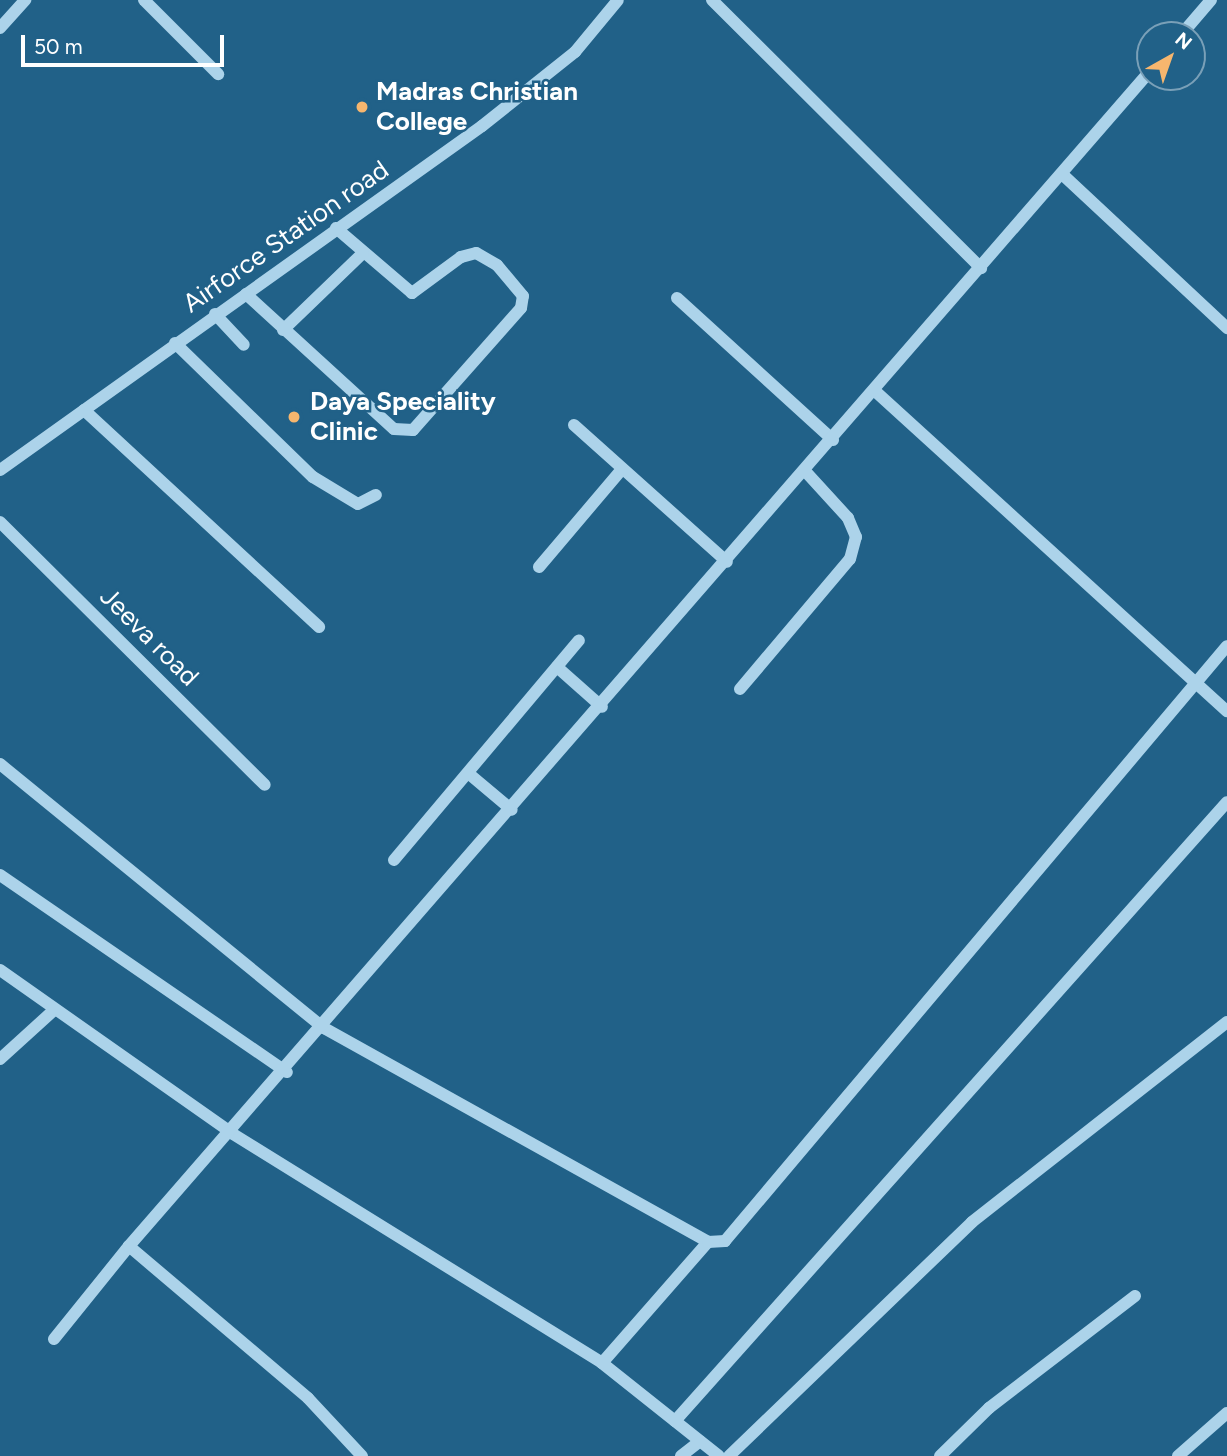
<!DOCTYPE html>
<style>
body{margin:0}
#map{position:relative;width:1227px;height:1456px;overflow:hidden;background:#216188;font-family:Figtree,sans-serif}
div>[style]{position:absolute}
.minor>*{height:12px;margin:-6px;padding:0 6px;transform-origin:6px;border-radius:6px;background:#acd3ea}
.dots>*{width:19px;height:19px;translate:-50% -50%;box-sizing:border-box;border:4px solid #216188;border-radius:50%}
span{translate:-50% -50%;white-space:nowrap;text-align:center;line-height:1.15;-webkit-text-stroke:5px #216188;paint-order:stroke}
.poi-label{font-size:26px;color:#fff;font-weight:700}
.left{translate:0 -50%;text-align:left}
.street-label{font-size:26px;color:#fff}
.north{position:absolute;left:1136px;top:21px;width:70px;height:70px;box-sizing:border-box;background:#216188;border:2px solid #7aa0b8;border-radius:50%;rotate:40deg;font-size:19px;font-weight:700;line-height:28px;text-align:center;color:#fff}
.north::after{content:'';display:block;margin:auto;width:24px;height:32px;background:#f6b66e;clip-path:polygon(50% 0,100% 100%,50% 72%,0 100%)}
.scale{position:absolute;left:21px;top:35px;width:203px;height:32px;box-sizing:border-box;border:4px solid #fff;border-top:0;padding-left:9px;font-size:21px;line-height:24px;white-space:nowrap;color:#fff;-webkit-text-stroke:5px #216188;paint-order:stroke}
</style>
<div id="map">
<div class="minor">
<i style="left:144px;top:0;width:105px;rotate:45deg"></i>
<i style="left:712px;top:0;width:380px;rotate:44.9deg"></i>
<i style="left:0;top:28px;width:38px;rotate:-48deg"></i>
<i style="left:1181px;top:35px;width:46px;rotate:-49.4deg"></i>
<i style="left:1062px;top:174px;width:226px;rotate:43deg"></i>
<i style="left:246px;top:294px;width:200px;rotate:42.4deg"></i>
<i style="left:394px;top:429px;width:19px;rotate:3deg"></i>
<i style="left:413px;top:430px;width:163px;rotate:-48.5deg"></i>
<i style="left:521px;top:308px;width:12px;rotate:-81deg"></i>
<i style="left:523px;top:296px;width:40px;rotate:-130deg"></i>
<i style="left:497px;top:265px;width:24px;rotate:-150deg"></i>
<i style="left:476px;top:253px;width:16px;rotate:165deg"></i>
<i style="left:461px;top:257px;width:61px;rotate:143.7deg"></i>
<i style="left:412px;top:293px;width:100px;rotate:-139.5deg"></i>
<i style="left:677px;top:298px;width:211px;rotate:42.3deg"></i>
<i style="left:215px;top:314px;width:42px;rotate:46.9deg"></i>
<i style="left:283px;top:330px;width:111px;rotate:-43.9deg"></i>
<i style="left:175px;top:343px;width:192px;rotate:44.2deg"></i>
<i style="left:313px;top:477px;width:52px;rotate:31deg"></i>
<i style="left:358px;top:504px;width:20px;rotate:-27deg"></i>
<i style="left:875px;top:391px;width:476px;rotate:42.3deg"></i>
<i style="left:84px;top:410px;width:320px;rotate:42.7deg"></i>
<i style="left:574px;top:425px;width:205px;rotate:41.8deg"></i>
<i style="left:0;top:470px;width:592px;rotate:-35.52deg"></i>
<i style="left:482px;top:126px;width:119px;rotate:-38.5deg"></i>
<i style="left:575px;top:52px;width:67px;rotate:-50.4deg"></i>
<i style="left:0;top:522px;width:373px;rotate:44.8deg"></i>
<i style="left:539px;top:567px;width:128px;rotate:-49.7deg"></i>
<i style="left:557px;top:667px;width:60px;rotate:41.6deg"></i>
<i style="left:740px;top:689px;width:170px;rotate:-49.8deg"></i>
<i style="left:850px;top:559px;width:23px;rotate:-75deg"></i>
<i style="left:856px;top:537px;width:21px;rotate:-113deg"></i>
<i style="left:848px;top:518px;width:62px;rotate:-132.4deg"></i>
<i style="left:0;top:764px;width:418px;rotate:39.2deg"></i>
<i style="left:324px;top:1028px;width:440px;rotate:29.1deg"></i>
<i style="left:468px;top:773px;width:57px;rotate:40.1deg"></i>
<i style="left:394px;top:860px;width:287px;rotate:-49.9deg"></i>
<i style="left:0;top:875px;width:348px;rotate:34.5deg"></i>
<i style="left:0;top:970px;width:285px;rotate:35.1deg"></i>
<i style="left:233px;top:1134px;width:434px;rotate:31.8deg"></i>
<i style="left:602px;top:1363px;width:149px;rotate:38.5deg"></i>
<i style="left:0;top:1059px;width:73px;rotate:-42.2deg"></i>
<i style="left:54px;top:1339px;width:119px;rotate:-51.1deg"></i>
<i style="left:602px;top:1363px;width:161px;rotate:-48.8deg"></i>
<i style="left:708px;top:1242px;width:17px;rotate:-3deg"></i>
<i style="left:725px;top:1241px;width:778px;rotate:-49.85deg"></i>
<i style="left:675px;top:1421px;width:829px;rotate:-48.27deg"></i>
<i style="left:362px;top:1456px;width:79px;rotate:-133deg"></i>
<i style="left:308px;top:1398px;width:235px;rotate:-139.7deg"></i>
<i style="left:129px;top:1246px;width:1557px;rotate:-49.01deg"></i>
<i style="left:681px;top:1456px;width:24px;rotate:-38deg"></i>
<i style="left:729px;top:1456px;width:337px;rotate:-43.9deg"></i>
<i style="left:972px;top:1222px;width:324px;rotate:-38.1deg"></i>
<i style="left:940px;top:1456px;width:69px;rotate:-44.4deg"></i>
<i style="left:989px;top:1408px;width:184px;rotate:-37.5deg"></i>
<i style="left:1178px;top:1456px;width:65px;rotate:-41.3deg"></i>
</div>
<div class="dots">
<i style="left:362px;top:107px;background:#f6b66e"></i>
<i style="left:294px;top:417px;background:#f6b66e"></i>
</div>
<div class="poi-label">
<span class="left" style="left:376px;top:107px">Madras Christian<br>College</span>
<span class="left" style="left:310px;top:417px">Daya Speciality<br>Clinic</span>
</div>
<div class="street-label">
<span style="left:286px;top:237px;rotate:-35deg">Airforce Station road</span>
<span style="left:149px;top:637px;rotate:45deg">Jeeva road</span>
</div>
<div class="north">N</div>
<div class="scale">50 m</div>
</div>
